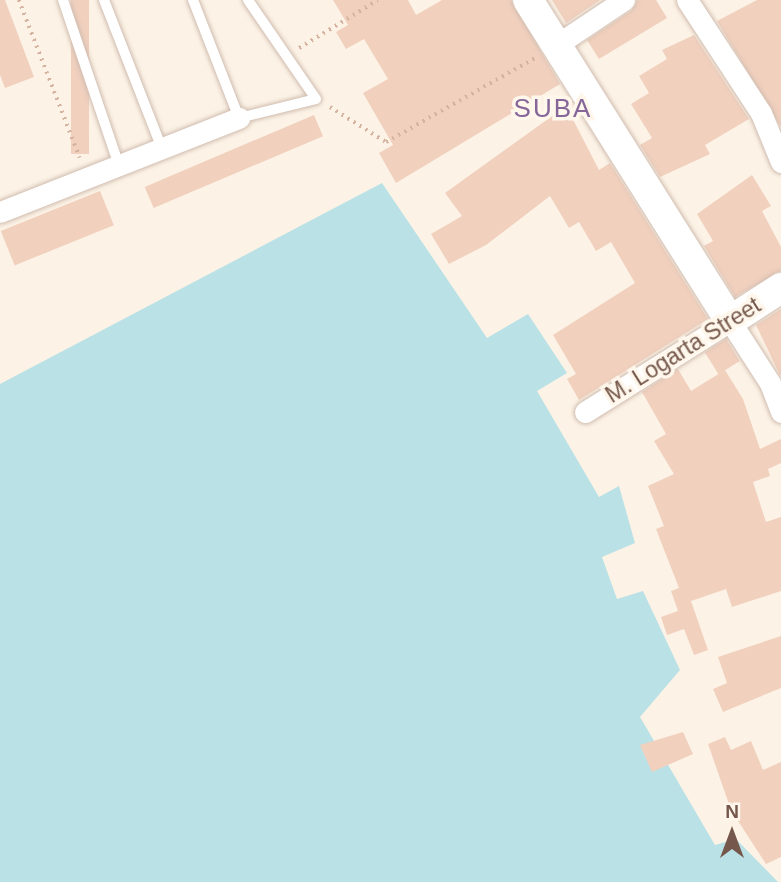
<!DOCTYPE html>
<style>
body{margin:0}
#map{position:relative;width:781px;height:882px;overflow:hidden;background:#fcf3e6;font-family:Helvetica,sans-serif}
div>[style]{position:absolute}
.water>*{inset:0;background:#bae1e6}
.building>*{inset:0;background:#f1d0be;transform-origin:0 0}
.path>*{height:3.5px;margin-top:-1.75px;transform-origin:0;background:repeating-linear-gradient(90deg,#d6b3a1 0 2px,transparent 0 7px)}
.roads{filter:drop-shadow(0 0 2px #d0bcaf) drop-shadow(0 0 2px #d0bcaf)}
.lane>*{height:10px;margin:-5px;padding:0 5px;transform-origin:5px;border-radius:5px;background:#fff}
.street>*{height:21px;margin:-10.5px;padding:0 10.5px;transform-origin:10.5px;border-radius:10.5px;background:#fff}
.secondary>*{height:30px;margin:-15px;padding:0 15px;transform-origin:15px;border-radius:15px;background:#fff}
span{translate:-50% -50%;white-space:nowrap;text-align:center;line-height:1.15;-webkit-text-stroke:7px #fff7ec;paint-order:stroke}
.street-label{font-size:23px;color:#75584b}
.quarter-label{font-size:26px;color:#866699;letter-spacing:2px}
.north{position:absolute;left:697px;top:798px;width:70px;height:70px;-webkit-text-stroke:5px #fff7ec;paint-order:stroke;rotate:0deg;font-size:19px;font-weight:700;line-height:28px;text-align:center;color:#75584b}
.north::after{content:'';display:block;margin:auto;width:24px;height:32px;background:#75584b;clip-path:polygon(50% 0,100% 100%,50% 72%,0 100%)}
</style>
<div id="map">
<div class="water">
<i style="clip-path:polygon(382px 183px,487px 338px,528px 314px,567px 373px,537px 391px,599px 497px,619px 486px,635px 543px,602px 557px,617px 599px,643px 591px,680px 670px,640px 717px,715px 845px,736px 839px,778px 882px,0 882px,0 384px)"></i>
</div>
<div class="building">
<i style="clip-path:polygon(0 0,5px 0,34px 77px,5px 88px,0 75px)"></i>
<i style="left:71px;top:0;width:18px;height:154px"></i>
<i style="clip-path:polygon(333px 0,408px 0,416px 15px,442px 0,511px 0,560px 84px,396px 183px,379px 153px,393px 145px,363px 93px,388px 79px,364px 39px,346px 49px,336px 32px,348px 25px)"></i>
<i style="clip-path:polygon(552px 0,600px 0,566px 23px)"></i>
<i style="clip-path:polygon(637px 0,656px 0,667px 18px,599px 59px,587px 40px,631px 11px)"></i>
<i style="clip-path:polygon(757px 0,781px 0,781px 127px,717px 21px)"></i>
<i style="clip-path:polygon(694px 35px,749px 119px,705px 145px,710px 154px,660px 177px,640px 145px,652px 138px,631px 104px,649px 93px,639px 76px,667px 59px,662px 50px)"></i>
<i style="clip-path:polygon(566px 106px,599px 170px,610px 163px,708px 319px,579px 400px,567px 379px,576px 374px,553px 335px,635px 283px,611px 242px,596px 251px,579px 222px,569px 228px,550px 196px,486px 245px,449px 264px,431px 234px,462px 216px,445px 193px)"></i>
<i style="left:314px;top:115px;width:23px;height:184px;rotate:67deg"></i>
<i style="clip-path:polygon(752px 175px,771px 206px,762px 211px,781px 247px,781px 271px,735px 297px,704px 246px,713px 241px,697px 214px)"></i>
<i style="left:100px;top:191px;width:37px;height:107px;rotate:68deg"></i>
<i style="clip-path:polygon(781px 309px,781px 375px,780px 375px,756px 325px)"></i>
<i style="left:726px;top:339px;width:26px;height:25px;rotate:58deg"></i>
<i style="clip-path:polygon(678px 369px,691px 391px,725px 370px,743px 399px,760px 449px,781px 439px,781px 463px,768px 469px,770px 476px,753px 482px,766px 522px,781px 517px,781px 591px,732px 607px,726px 589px,691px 601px,708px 650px,694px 655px,684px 629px,667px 635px,661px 617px,678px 611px,671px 591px,679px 588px,656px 529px,664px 526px,648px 486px,674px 474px,654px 441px,666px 434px,642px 392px)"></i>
<i style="clip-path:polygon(781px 636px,781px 688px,723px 712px,713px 689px,727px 683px,718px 657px)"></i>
<i style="clip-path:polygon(683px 732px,693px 754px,652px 772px,640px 745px)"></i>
<i style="clip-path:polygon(725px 737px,731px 750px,751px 741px,763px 770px,781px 762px,781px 857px,766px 864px,731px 810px,708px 744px)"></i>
</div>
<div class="path">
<i style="left:19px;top:0;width:169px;rotate:68.9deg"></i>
<i style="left:299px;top:48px;width:92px;rotate:-31.3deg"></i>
<i style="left:330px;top:107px;width:66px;rotate:32deg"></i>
<i style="left:386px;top:142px;width:171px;rotate:-29.4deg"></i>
</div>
<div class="roads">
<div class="lane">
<i style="left:63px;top:0;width:174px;rotate:71.3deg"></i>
<i style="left:104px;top:0;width:157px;rotate:68.7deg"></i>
<i style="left:193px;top:0;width:127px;rotate:68.7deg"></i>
<i style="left:239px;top:118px;width:79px;rotate:-13.9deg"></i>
<i style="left:316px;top:99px;width:120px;rotate:-124.5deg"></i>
</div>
<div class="street">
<i style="left:687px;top:0;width:135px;rotate:56.8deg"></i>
<i style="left:761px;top:113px;width:53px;rotate:67.8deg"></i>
<i style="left:555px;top:46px;width:83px;rotate:-33.7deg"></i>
<i style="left:0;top:212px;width:257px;rotate:-21.5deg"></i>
<i style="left:585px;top:412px;width:171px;rotate:-32.1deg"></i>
<i style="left:730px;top:321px;width:74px;rotate:57.2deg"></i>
<i style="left:770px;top:383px;width:31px;rotate:69deg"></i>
</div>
<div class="secondary">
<i style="left:528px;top:0;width:379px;rotate:57.8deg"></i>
<i style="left:730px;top:321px;width:61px;rotate:-32.9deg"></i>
</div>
</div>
<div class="street-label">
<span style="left:683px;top:350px;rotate:-32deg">M. Logarta Street</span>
</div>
<div class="quarter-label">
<span style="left:553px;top:109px">SUBA</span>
</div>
<div class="north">N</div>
</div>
